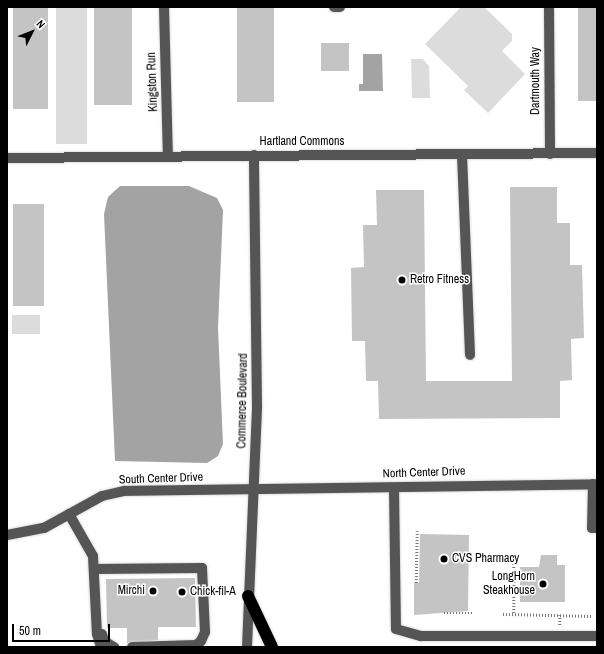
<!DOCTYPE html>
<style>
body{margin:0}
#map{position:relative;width:604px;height:654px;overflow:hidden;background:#fff;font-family:"Archivo Narrow",sans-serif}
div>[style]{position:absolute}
.green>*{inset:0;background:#dcdcdc;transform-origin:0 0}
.water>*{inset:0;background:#a3a3a3}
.building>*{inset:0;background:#c4c4c4;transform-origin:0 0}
.path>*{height:2.5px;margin-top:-1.25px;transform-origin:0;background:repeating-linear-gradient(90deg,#777 0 1px,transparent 0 3px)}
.roads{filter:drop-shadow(0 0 1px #dbdbdb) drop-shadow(0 0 1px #dbdbdb)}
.minor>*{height:10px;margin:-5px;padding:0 5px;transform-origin:5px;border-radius:5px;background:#555}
.highway>*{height:12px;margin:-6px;padding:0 6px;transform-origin:6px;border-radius:6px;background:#000}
.dots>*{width:11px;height:11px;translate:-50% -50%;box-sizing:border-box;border:2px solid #fff;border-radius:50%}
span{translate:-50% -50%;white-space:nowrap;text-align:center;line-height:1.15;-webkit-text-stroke:3px #fff;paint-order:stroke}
.street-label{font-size:12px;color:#000}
.poi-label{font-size:12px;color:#000}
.left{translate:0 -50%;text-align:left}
.right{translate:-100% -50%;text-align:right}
.frame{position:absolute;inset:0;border:8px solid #000;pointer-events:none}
.north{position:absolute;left:12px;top:12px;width:40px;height:40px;-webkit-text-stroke:3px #fff;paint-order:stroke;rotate:48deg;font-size:11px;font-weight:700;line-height:16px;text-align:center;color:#000}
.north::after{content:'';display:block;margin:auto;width:14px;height:18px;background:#000;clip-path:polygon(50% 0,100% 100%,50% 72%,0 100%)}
.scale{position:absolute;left:12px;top:624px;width:98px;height:18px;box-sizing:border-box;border:2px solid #000;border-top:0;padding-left:5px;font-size:12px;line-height:14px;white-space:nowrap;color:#000;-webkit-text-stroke:3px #fff;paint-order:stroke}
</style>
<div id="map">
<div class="green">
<i style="left:56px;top:7px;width:31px;height:137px"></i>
<i style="clip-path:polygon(461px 7px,484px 7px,512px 34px,512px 41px,502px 51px,525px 74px,488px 113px,464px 90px,468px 86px,425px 44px)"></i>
<i style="clip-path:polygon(411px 59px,423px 59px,429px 66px,430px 98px,412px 98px)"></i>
<i style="left:40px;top:315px;width:19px;height:28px;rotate:90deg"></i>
</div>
<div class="water">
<i style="clip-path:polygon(363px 54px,382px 54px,383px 91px,359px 91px,359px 84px,363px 84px)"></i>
<i style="clip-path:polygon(120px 186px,189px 186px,217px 198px,223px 210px,218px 328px,223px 444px,218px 456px,207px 463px,115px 461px,104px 214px,108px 197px)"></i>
</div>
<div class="building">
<i style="left:13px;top:7px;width:35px;height:102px"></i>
<i style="left:94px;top:7px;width:38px;height:98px"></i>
<i style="left:237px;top:7px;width:37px;height:95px"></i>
<i style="left:578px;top:7px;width:19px;height:94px"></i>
<i style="left:321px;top:43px;width:28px;height:28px"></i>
<i style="clip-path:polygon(510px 187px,557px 187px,557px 223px,570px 223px,570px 265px,582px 265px,584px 338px,571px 339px,572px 380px,560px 381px,560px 418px,379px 419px,378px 381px,366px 381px,365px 341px,352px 341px,351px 268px,364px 267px,363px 225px,377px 225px,376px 190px,424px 190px,426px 381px,512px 381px)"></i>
<i style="left:13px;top:204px;width:31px;height:102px"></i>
<i style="clip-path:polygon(420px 534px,469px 535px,468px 611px,414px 615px,414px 583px,419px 583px)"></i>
<i style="clip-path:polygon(541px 555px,557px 555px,557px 565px,565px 565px,565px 602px,520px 602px,520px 567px,539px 567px)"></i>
<i style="clip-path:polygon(195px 578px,196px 627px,158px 627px,158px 640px,127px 643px,127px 628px,107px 628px,106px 579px)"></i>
</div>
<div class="path">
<i style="left:514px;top:561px;width:53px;rotate:90deg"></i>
<i style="left:416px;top:583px;width:52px;rotate:-88.9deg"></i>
<i style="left:444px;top:613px;width:30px"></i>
<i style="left:503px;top:614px;width:88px;rotate:1.3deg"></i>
<i style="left:560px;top:615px;width:11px;rotate:90deg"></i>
</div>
<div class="roads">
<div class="minor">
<i style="left:164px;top:7px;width:149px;rotate:88.5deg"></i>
<i style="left:334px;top:7px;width:6px"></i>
<i style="left:549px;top:7px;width:147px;rotate:89.6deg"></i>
<i style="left:462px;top:155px;width:200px;rotate:87.7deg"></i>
<i style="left:7px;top:158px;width:590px;rotate:-0.49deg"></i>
<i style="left:593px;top:484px;width:44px;rotate:91.3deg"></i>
<i style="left:592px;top:528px;width:5px"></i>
<i style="left:394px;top:488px;width:141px;rotate:89.2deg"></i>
<i style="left:396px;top:629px;width:26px;rotate:16deg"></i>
<i style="left:421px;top:636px;width:176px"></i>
<i style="left:69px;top:514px;width:48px;rotate:60.3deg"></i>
<i style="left:93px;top:556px;width:78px;rotate:87.1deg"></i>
<i style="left:97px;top:634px;width:14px;rotate:73deg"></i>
<i style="left:7px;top:535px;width:38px;rotate:-11deg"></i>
<i style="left:44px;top:528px;width:66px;rotate:-28.9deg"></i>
<i style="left:102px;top:496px;width:23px;rotate:-13deg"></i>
<i style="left:124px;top:491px;width:473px;rotate:-0.8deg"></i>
<i style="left:95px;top:569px;width:107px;rotate:-0.5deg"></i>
<i style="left:202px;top:568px;width:64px;rotate:87.3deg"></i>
<i style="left:205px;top:632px;width:10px;rotate:114deg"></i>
<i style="left:201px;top:641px;width:6px;rotate:141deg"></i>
<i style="left:196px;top:645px;width:64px;rotate:178.2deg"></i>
<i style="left:102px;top:634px;width:7px;rotate:74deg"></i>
<i style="left:104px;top:641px;width:12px;rotate:31deg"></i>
<i style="left:247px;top:647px;width:240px;rotate:-87.6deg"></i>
<i style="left:257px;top:407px;width:252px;rotate:-90.7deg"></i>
</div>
<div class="highway">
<i style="left:248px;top:596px;width:56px;rotate:64.8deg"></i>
</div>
</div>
<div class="dots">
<i style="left:402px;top:280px;background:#000"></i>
<i style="left:444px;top:559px;background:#000"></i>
<i style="left:543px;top:584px;background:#000"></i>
<i style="left:153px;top:591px;background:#000"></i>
<i style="left:182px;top:592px;background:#000"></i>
</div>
<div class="street-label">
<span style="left:536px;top:81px;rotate:-90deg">Dartmouth Way</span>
<span style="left:153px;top:82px;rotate:-92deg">Kingston Run</span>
<span style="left:302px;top:142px">Hartland Commons</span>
<span style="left:243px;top:401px;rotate:-89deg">Commerce Boulevard</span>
<span style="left:424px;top:473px;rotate:-2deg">North Center Drive</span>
<span style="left:161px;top:479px;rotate:-2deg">South Center Drive</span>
</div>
<div class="poi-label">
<span class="left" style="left:410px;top:280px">Retro Fitness</span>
<span class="left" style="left:452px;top:559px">CVS Pharmacy</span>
<span class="right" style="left:535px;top:584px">LongHorn<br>Steakhouse</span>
<span class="right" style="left:145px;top:591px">Mirchi</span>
<span class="left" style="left:190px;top:592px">Chick-fil-A</span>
</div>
<div class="frame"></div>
<div class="north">N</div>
<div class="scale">50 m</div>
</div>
